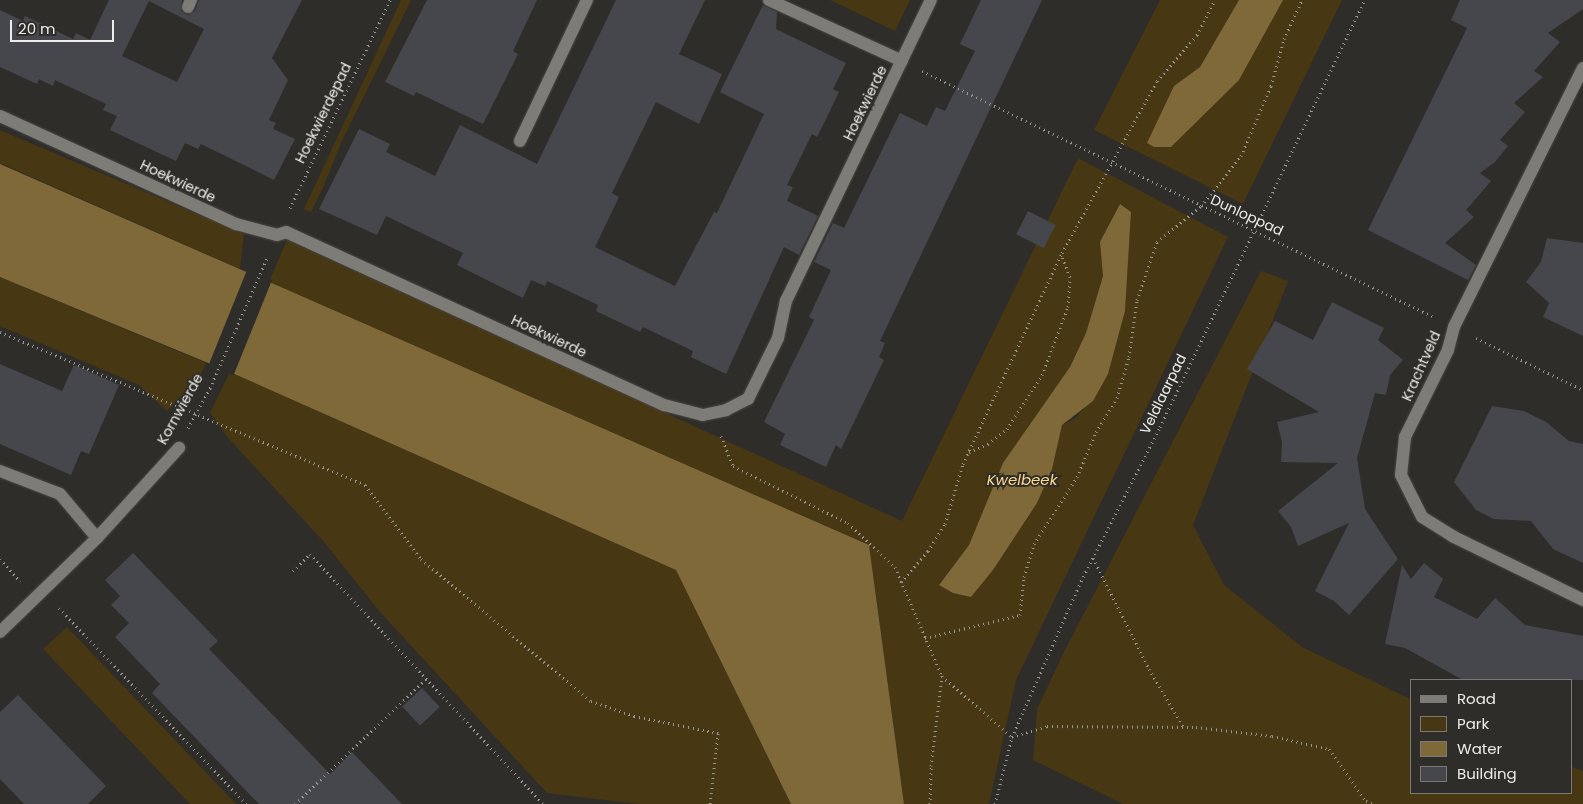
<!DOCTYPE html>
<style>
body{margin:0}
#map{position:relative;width:1583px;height:804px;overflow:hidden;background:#2f2d29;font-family:Poppins,sans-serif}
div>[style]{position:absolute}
.green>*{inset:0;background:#473713}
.water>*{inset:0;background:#806939}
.pier>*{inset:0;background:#2f2d29;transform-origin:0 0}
.building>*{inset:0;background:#46474c;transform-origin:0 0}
.path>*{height:3px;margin-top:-1.5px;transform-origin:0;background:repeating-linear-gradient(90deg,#969591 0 1px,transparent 0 5px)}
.roads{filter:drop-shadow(0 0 1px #4a4945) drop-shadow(0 0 1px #4a4945)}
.minor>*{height:12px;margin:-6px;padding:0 6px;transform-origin:6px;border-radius:6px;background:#7e7c77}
span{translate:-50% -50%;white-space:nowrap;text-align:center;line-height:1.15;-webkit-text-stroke:4px #2f2d29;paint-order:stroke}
.street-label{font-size:14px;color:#edece9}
.water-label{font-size:15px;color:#fcd88c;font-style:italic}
.legend{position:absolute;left:1410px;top:679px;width:162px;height:115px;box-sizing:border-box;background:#2f2d29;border:1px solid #7b7976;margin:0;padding:6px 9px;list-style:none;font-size:15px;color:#edece9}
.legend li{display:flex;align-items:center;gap:10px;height:25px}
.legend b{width:25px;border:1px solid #7b7976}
.scale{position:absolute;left:10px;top:20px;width:104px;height:22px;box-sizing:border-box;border:2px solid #edece9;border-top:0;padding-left:6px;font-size:15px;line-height:18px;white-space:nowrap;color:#edece9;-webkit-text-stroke:4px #2f2d29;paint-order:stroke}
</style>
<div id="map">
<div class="green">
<i style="clip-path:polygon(401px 0,411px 0,342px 141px,322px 190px,311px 212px,304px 209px)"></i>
<i style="clip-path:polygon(830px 0,910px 0,895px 31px)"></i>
<i style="clip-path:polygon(1160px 0,1239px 0,1200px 67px,1174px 86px,1171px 147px,1203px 113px,1283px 0,1342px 0,1243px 204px,1094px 130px)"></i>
<i style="clip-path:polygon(0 130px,244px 234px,240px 269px,0 163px)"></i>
<i style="clip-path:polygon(evenodd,1078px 158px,1228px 237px,1016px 680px,989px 804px,904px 804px,869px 545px,269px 282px,287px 240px,902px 521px,1078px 158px,1120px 205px,1131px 212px,1125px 311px,1108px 374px,1076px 418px,1062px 425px,1037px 503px,993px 570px,971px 597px,953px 593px,939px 584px,969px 545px,1003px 463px,1070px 367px,1086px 333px,1103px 276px,1100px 242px,1120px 205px)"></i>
<i style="clip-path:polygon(1261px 271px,1288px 281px,1193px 525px,1224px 585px,1302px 647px,1412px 700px,1412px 793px,1572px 793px,1572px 767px,1583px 771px,1583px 804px,1123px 804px,1033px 760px,1037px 709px,1065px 650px)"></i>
<i style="clip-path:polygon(0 277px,206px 363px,200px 376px,167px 411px,139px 385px,0 326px)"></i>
<i style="clip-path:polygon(230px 372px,676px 570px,791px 804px,638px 804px,547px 793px,380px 612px,324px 542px,229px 439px,210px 413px)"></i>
<i style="clip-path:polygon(67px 627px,236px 804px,190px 804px,43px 649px)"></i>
</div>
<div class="water">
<i style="clip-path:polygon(1239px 0,1283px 0,1239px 80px,1171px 147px,1154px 147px,1147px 143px,1174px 86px,1200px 67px)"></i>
<i style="clip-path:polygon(0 164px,869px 545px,904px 804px,791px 804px,676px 570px,230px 372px,0 277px)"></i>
<i style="clip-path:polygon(1120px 204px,1131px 212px,1125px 311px,1108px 374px,1093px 401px,1062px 425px,1052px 469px,1037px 503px,993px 570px,971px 597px,953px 593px,939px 585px,969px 545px,1003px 463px,1070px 367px,1086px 333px,1103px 276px,1100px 242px)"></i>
</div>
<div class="pier">
<i style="left:247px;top:270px;width:27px;height:103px;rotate:22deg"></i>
</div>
<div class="building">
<i style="clip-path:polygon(evenodd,109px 0,182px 0,181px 11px,188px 15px,195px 11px,199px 0,302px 0,272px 58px,288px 80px,269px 120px,276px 123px,273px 129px,295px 139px,274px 180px,201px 144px,198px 149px,185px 143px,176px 161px,110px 130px,117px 116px,103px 110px,106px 104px,55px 80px,53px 86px,39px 79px,37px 84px,0 67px,0 10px,23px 21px,25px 16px,73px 39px,76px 33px,90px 40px,109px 0,149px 1px,204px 29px,177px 82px,122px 56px,149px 1px)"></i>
<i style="clip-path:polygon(427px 0,537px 0,513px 51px,518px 54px,483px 124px,416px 92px,414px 96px,385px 82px)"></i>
<i style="clip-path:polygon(616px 0,705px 0,679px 54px,722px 74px,699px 124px,656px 102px,612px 193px,619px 197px,595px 247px,675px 286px,714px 212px,717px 213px,764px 114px,720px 92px,763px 5px,777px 12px,776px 29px,846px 63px,833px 89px,839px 92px,827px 117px,817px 137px,812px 134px,787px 185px,793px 187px,787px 201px,818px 216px,799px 255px,784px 247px,726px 374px,691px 357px,693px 351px,643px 327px,640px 332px,596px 311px,598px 305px,547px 281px,545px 286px,531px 280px,523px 298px,457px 265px,463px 253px,386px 216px,377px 235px,319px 209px,359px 129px,390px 144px,386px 152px,435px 176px,460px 125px,537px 164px)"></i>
<i style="clip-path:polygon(981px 0,1042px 0,880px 341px,885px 343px,879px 357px,884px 360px,841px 449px,836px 445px,826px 467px,780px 445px,785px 434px,764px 422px,814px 320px,809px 317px,831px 270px,814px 262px,833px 223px,844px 228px,900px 113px,927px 126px,936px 107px,945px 111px,975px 51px,960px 44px)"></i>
<i style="clip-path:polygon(1460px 0,1583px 0,1583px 9px,1548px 33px,1560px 42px,1534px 71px,1543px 77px,1514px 103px,1525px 112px,1500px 140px,1508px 146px,1495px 162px,1480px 173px,1491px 181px,1466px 210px,1474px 217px,1445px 243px,1476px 265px,1468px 280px,1368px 230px,1467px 28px,1451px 20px)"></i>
<i style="left:1028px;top:211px;width:31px;height:26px;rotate:27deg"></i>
<i style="clip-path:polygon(1547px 238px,1583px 243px,1583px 336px,1543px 317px,1549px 303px,1526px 282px,1541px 262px)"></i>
<i style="clip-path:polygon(1332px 302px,1384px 328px,1378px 340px,1403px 360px,1390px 375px,1386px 395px,1375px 393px,1357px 458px,1365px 509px,1398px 559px,1349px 615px,1334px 601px,1315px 591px,1349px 523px,1298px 546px,1291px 527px,1278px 511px,1338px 463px,1281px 462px,1282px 442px,1277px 422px,1319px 412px,1247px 369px,1275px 321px,1313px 340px)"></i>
<i style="clip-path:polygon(0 364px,62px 391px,74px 365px,119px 385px,89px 454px,81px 451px,71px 475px,0 444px)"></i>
<i style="clip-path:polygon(1492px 406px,1524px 411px,1546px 422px,1569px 441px,1583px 444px,1583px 563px,1553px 549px,1531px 521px,1494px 519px,1476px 510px,1454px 482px)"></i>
<i style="clip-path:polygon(133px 553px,218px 641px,209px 649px,330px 774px,352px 752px,402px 804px,259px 804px,152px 693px,160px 684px,115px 637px,129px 623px,111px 605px,120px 596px,105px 580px)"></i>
<i style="clip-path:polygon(1424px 563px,1443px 579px,1434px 597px,1477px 619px,1495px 598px,1525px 625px,1583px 636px,1583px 680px,1463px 680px,1405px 648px,1385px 644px,1402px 565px,1411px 579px)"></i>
<i style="left:422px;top:688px;width:26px;height:27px;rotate:47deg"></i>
<i style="clip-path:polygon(18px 695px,106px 786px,88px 804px,24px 804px,0 779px,0 712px)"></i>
</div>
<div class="path">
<i style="left:922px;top:71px;width:566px;rotate:25.66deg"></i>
<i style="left:290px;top:208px;width:231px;rotate:-64.3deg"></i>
<i style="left:0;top:332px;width:396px;rotate:22.7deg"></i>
<i style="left:365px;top:485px;width:93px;rotate:52.9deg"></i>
<i style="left:421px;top:559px;width:222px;rotate:39.9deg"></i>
<i style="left:591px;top:701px;width:46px;rotate:19.2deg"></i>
<i style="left:634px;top:716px;width:86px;rotate:11.4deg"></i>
<i style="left:718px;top:733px;width:71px;rotate:96.4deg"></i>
<i style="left:1476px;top:338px;width:119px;rotate:25.9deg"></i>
<i style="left:188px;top:428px;width:46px;rotate:-61.2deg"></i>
<i style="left:210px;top:388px;width:144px;rotate:-66.3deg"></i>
<i style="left:721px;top:436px;width:32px;rotate:68deg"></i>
<i style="left:733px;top:466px;width:128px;rotate:26.4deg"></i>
<i style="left:848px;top:523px;width:64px;rotate:43.1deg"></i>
<i style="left:895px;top:567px;width:119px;rotate:66.7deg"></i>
<i style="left:942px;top:676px;width:93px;rotate:41.1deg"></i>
<i style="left:1012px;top:737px;width:37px;rotate:-17deg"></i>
<i style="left:1047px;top:726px;width:149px;rotate:0.4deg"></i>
<i style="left:1196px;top:727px;width:77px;rotate:6.8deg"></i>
<i style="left:1272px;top:736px;width:58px;rotate:12.8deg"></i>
<i style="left:1329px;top:749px;width:64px;rotate:54.6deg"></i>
<i style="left:1366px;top:801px;width:8px;rotate:23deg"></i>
<i style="left:969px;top:452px;width:21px;rotate:-23deg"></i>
<i style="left:988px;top:444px;width:24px;rotate:-38deg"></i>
<i style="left:1007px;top:429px;width:64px;rotate:-57.1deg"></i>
<i style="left:1042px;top:375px;width:73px;rotate:-69.1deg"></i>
<i style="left:1068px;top:307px;width:30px;rotate:-86deg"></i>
<i style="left:1070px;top:277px;width:22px;rotate:-111deg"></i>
<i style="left:1093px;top:558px;width:124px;rotate:63.2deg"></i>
<i style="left:1149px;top:669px;width:66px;rotate:59.2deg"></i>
<i style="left:0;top:559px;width:30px;rotate:48deg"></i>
<i style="left:293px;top:571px;width:24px;rotate:-45deg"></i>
<i style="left:310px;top:554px;width:342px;rotate:47deg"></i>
<i style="left:901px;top:582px;width:41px;rotate:-48.9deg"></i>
<i style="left:928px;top:551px;width:32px;rotate:-58deg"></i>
<i style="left:945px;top:524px;width:63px;rotate:-73.3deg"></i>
<i style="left:963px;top:464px;width:233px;rotate:-64.9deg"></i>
<i style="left:1062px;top:253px;width:196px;rotate:-61.1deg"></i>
<i style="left:1157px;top:81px;width:61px;rotate:-49deg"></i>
<i style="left:1197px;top:35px;width:39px;rotate:-63deg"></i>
<i style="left:59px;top:608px;width:271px;rotate:46.3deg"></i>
<i style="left:925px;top:638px;width:98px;rotate:-13.6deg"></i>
<i style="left:1020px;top:615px;width:38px;rotate:-84deg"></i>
<i style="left:1024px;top:577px;width:34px;rotate:-73deg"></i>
<i style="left:1034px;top:544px;width:80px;rotate:-57.3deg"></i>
<i style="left:1077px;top:477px;width:49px;rotate:-67.1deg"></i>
<i style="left:1096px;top:432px;width:40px;rotate:-58deg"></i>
<i style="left:1117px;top:398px;width:43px;rotate:-73.7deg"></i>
<i style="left:1129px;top:357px;width:58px;rotate:-82deg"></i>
<i style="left:1137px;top:300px;width:61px;rotate:-71deg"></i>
<i style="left:1157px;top:242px;width:57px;rotate:-39.3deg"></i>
<i style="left:1201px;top:206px;width:64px;rotate:-51.3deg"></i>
<i style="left:1241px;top:156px;width:76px;rotate:-66.8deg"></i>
<i style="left:1271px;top:86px;width:49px;rotate:-74.5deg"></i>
<i style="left:1284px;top:39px;width:43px;rotate:-65.2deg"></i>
<i style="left:295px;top:804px;width:182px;rotate:-43.7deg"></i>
<i style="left:930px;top:804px;width:38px;rotate:-88deg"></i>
<i style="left:931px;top:766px;width:91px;rotate:-83deg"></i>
<i style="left:995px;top:804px;width:69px;rotate:-75.8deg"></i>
<i style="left:1012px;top:737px;width:171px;rotate:-66.1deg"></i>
<i style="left:1081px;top:581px;width:173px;rotate:-62.8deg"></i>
<i style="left:1160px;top:427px;width:474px;rotate:-64.4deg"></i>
</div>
<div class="roads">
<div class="minor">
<i style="left:769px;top:0;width:146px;rotate:24.6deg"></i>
<i style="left:188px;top:7px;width:8px;rotate:-67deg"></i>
<i style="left:1583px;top:68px;width:289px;rotate:116.5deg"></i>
<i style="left:1454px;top:327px;width:24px;rotate:105deg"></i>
<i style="left:1448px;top:350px;width:97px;rotate:116.3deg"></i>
<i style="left:1405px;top:437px;width:38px;rotate:96deg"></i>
<i style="left:1401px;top:475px;width:47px;rotate:63.4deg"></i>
<i style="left:1422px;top:517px;width:38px;rotate:32deg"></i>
<i style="left:1454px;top:537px;width:144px;rotate:26deg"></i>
<i style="left:0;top:116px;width:260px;rotate:24.6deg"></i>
<i style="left:236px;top:224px;width:42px;rotate:15deg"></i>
<i style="left:277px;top:235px;width:9px;rotate:-18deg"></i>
<i style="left:286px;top:232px;width:416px;rotate:24.6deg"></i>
<i style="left:664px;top:405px;width:40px;rotate:14.4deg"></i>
<i style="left:703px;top:415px;width:24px;rotate:-12deg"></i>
<i style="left:726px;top:410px;width:25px;rotate:-27deg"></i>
<i style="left:748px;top:399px;width:68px;rotate:-63.8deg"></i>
<i style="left:778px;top:338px;width:38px;rotate:-78deg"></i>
<i style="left:786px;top:301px;width:334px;rotate:-64.3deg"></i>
<i style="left:520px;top:141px;width:156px;rotate:-64.6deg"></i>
<i style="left:0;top:471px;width:64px;rotate:21deg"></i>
<i style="left:60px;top:494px;width:57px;rotate:49.9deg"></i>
<i style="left:97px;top:538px;width:135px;rotate:135.9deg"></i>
<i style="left:97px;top:538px;width:122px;rotate:-47.7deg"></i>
</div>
</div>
<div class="street-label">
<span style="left:865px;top:103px;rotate:-64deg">Hoekwierde</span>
<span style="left:323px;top:113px;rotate:-64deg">Hoekwierdepad</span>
<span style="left:178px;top:181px;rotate:25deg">Hoekwierde</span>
<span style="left:1247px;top:215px;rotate:25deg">Dunloppad</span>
<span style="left:549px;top:336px;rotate:25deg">Hoekwierde</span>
<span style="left:1421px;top:366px;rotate:-66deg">Krachtveld</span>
<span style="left:1163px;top:394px;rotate:-64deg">Veldlaarpad</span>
<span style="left:180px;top:409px;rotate:-61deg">Kornwierde</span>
</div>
<div class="water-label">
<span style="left:1022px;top:480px">Kwelbeek</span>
</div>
<ul class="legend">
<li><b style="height:6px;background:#7e7c77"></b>Road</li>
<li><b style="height:14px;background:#473713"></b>Park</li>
<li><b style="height:14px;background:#806939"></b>Water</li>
<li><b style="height:14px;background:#46474c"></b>Building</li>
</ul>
<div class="scale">20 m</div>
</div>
